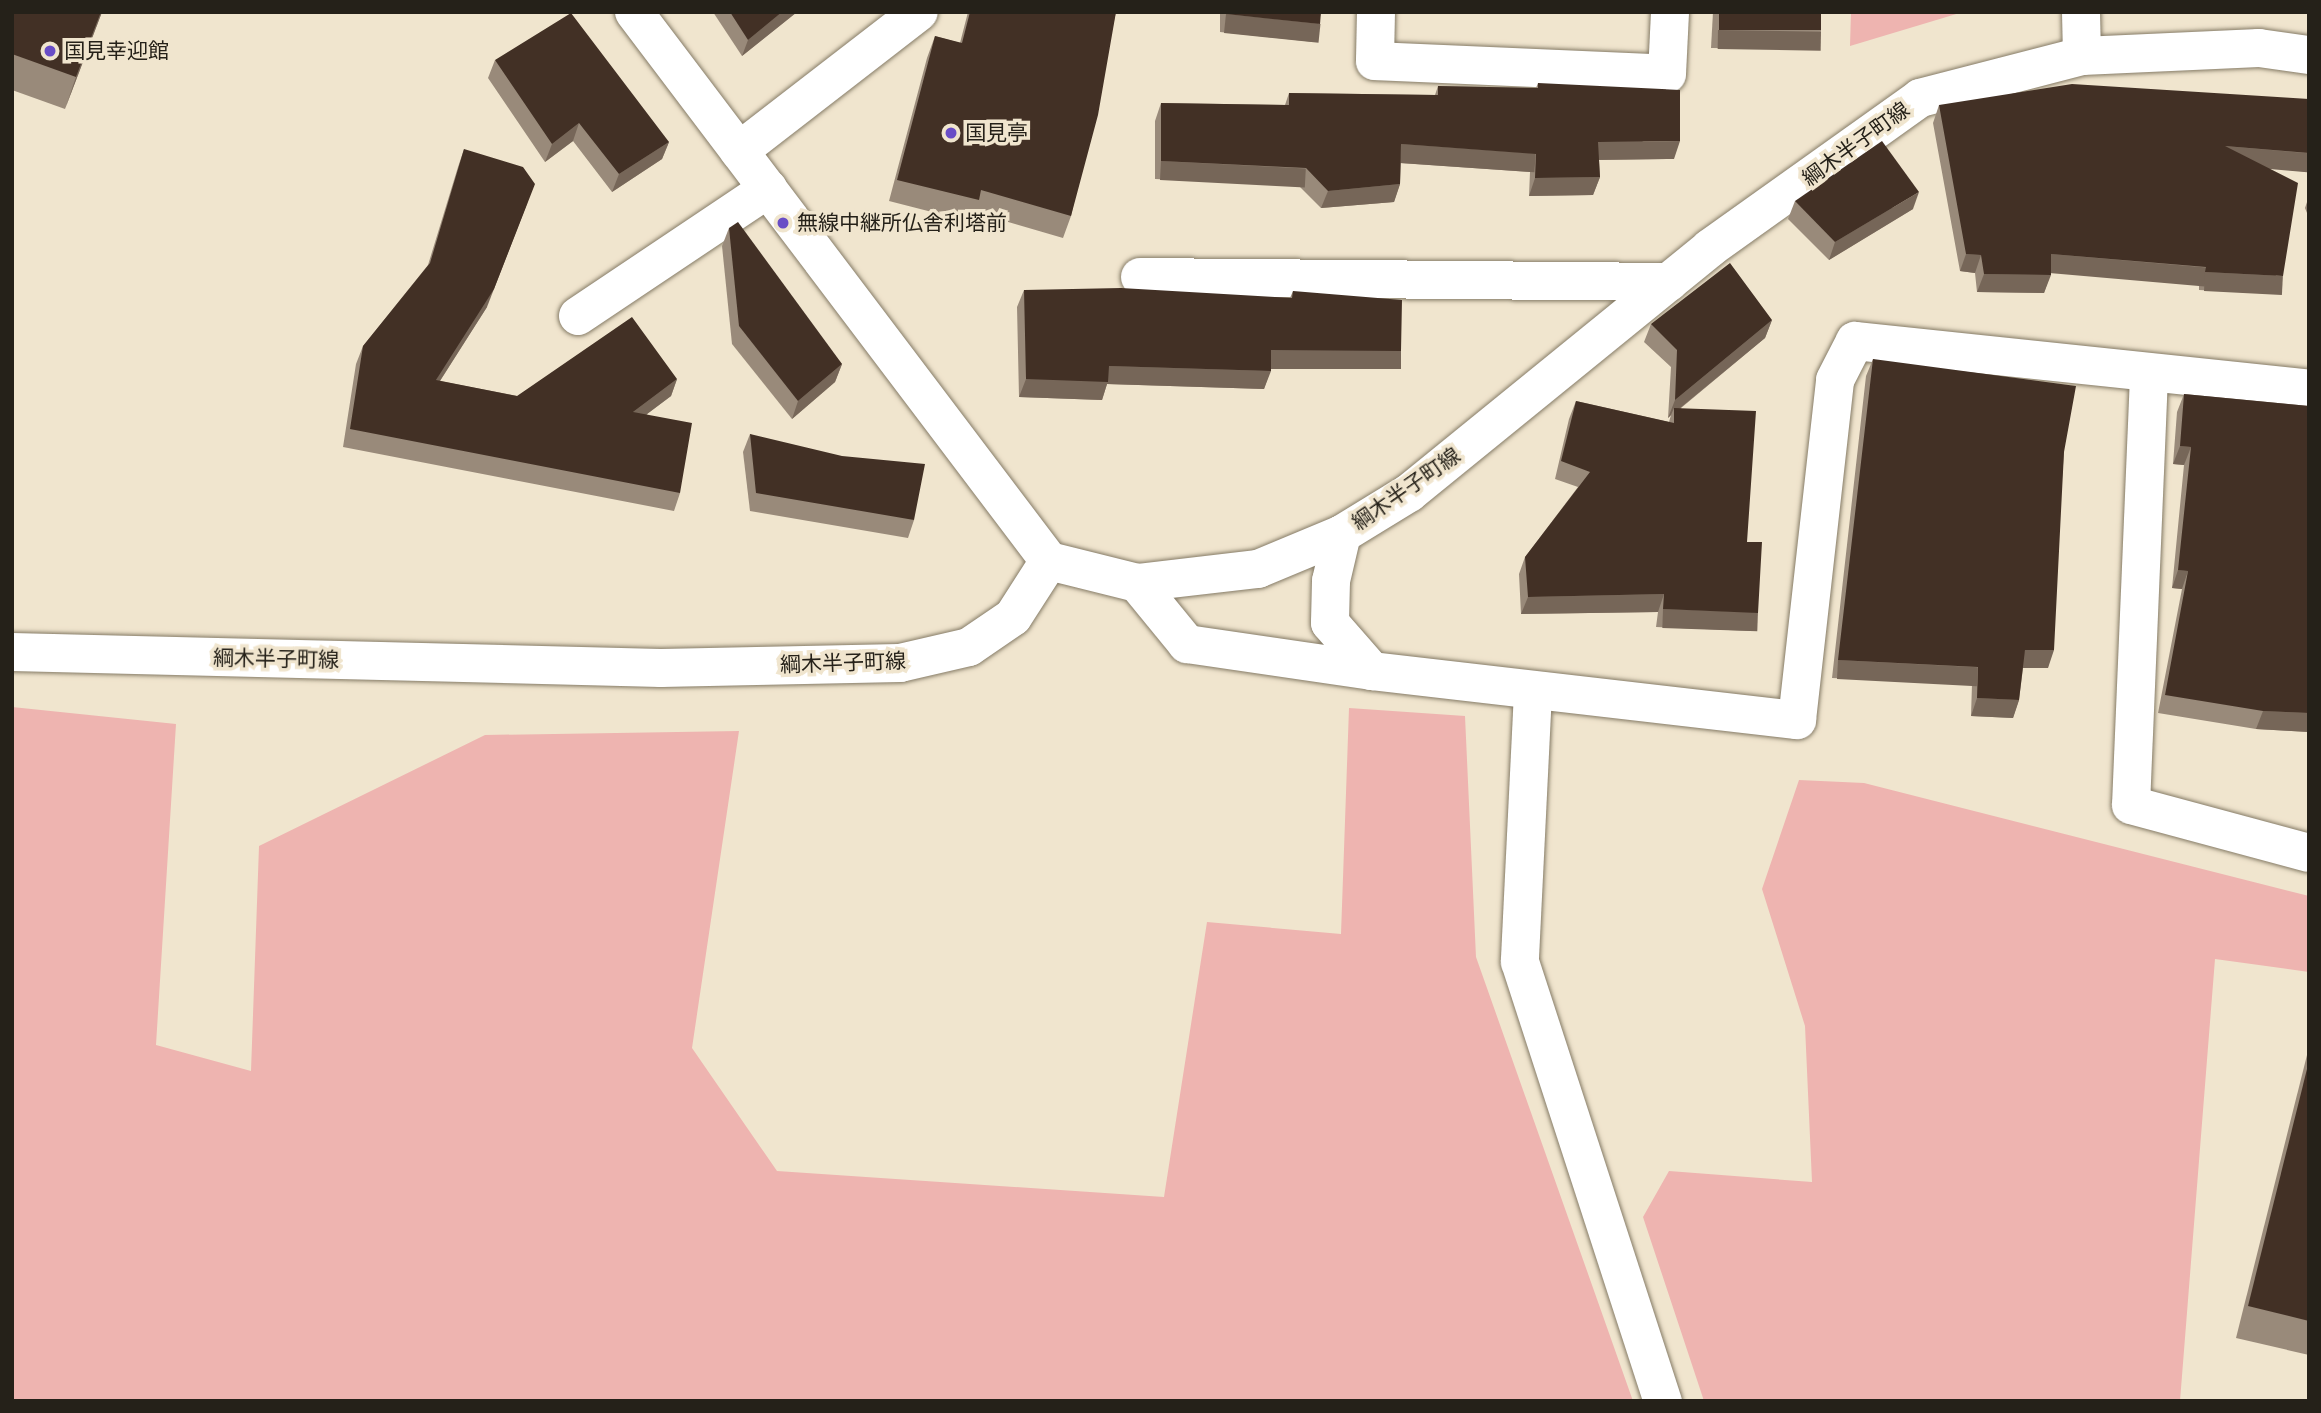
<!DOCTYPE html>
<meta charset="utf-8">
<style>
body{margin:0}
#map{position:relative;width:2321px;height:1413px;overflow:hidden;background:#f0e5ce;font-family:Inter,"Noto Sans JP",sans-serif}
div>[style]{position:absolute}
.green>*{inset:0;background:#eeb4b0}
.roads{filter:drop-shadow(0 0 2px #857b66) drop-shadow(0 0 2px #857b66)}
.street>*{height:38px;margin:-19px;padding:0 19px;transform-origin:19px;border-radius:19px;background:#fff}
.secondary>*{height:38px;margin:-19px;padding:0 19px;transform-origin:19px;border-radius:19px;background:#fff}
.wall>*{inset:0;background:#998a7a}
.shaded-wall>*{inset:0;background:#766658;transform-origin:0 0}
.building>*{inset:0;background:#423025;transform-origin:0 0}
.dots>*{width:19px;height:19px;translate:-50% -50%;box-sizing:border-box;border:4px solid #f0e5ce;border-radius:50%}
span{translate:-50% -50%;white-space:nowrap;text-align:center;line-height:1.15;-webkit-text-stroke:7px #f0e5ce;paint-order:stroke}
.poi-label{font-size:21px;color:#252119}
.left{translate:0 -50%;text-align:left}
.street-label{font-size:21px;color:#252119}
.frame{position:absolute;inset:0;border:14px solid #252119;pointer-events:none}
</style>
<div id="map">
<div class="green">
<i style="clip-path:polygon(1851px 12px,1963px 12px,1850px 46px)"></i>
<i style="clip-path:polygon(12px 707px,176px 724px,156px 1045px,251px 1071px,259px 846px,485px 735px,739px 731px,692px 1048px,777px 1171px,1164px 1197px,1207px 922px,1341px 934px,1349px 708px,1465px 716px,1476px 957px,1633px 1401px,12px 1401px)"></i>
<i style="clip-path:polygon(1799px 780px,1864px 783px,2309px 896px,2309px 972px,2215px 959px,2180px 1401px,1704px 1401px,1643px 1217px,1669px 1171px,1812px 1182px,1805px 1026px,1762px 889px)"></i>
</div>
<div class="roads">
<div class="street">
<i style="left:1376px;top:12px;width:49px;rotate:91.2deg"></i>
<i style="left:1375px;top:61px;width:292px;rotate:2.5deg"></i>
<i style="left:1667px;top:74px;width:62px;rotate:-87.2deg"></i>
<i style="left:2081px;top:12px;width:44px;rotate:88.7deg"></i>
<i style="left:739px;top:151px;width:227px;rotate:-37.7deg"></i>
<i style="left:1140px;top:277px;width:529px;rotate:0.54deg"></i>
<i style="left:578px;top:316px;width:229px;rotate:-33.8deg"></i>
<i style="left:2149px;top:376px;width:429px;rotate:92.4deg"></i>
<i style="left:2131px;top:805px;width:184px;rotate:15.1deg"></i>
<i style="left:1342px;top:534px;width:48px;rotate:103.2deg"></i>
<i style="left:1331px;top:581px;width:42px;rotate:91.4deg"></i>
<i style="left:1330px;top:623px;width:64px;rotate:48.8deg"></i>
<i style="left:1372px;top:671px;width:428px;rotate:6.6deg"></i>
<i style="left:1797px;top:720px;width:342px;rotate:-83.6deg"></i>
<i style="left:1835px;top:380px;width:44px;rotate:-62.9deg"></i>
<i style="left:1855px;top:341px;width:457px;rotate:6deg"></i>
<i style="left:1137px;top:583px;width:79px;rotate:50.7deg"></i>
<i style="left:1187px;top:644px;width:187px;rotate:8.3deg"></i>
<i style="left:1533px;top:692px;width:270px;rotate:92.8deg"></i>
<i style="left:1520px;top:962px;width:462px;rotate:72deg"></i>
</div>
<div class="secondary">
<i style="left:634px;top:12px;width:688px;rotate:52.91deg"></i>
<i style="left:12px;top:652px;width:649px;rotate:1.41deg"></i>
<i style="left:661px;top:668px;width:239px;rotate:-1.2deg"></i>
<i style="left:900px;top:663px;width:71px;rotate:-13.1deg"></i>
<i style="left:969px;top:647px;width:53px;rotate:-34.3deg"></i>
<i style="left:1013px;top:617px;width:67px;rotate:-57.3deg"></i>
<i style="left:1049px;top:561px;width:91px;rotate:14deg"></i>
<i style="left:1137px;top:583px;width:122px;rotate:-6.6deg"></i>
<i style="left:1258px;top:569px;width:91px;rotate:-22.6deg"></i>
<i style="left:1342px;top:534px;width:79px;rotate:-31.5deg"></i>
<i style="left:1409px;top:493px;width:388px;rotate:-39.1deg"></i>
<i style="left:1710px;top:248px;width:258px;rotate:-35.5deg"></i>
<i style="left:1920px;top:98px;width:167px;rotate:-14.5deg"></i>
<i style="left:2082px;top:56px;width:177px;rotate:-2.6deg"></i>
<i style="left:2259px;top:48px;width:50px;rotate:8deg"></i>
</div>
</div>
<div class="wall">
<i style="clip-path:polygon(12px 12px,102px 12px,65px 109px,12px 90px)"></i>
<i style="clip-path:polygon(713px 12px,797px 12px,742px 56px)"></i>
<i style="clip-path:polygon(968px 12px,1116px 12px,1071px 216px,1063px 238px,974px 212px,971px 222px,889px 201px,927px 58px,935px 36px,960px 43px)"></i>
<i style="clip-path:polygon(1220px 12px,1321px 12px,1314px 42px,1220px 32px)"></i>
<i style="clip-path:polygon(1713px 12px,1821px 12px,1821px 31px,1815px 49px,1711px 48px)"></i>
<i style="clip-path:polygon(495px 60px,669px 142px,662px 159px,612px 192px,573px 141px,545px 162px,488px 78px)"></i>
<i style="clip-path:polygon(1538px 83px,1674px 159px,1599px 160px,1600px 177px,1593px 195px,1529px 196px,1530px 172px,1401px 163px,1400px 184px,1394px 202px,1321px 208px,1299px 186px,1155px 179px,1155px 121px,1161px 103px,1285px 105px,1289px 93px,1435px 95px,1438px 86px,1536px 88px)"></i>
<i style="clip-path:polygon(2309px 99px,2309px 172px,2269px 168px,2277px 294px,2199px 290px,2199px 285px,2051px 272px,2044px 293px,1977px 292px,1975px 273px,1960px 271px,1933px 123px,1939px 105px)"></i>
<i style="clip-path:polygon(464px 149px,487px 307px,440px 381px,517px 396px,677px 379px,671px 396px,647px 414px,680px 493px,674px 511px,343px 447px,356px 364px,363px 346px,428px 265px,458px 167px)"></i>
<i style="clip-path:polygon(2309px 196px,2309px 218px,2305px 208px)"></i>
<i style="clip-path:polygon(1795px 201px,1913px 209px,1829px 260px,1788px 219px)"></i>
<i style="clip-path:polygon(729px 228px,842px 364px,835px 382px,792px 419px,732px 344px,722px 246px)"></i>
<i style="clip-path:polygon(1024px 290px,1290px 298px,1293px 291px,1401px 351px,1394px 369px,1271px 368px,1264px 389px,1107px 384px,1102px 400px,1019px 397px,1017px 307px)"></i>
<i style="clip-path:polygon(1772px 320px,1765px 338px,1681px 408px,1747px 542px,1752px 631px,1656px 627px,1658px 612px,1521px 614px,1519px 574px,1525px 557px,1578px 487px,1555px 479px,1569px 419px,1576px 401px,1669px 422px,1671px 415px,1668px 418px,1671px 367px,1644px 342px,1651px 324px)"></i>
<i style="clip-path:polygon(1873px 359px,2064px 452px,2048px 668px,2023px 668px,2019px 700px,2013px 718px,1971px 716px,1972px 684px,1832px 678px,1866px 376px)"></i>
<i style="clip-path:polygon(2184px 394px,2309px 406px,2309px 732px,2256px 729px,2158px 713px,2182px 589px,2172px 588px,2184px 465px,2173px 464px,2177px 412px)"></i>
<i style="clip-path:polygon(750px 434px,914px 520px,908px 538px,750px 511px,743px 452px)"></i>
<i style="clip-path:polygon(2309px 1047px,2309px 1355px,2236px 1338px)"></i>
</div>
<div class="shaded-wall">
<i style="clip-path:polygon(101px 12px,102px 12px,65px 109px,76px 77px)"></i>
<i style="clip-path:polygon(782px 12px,797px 12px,742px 56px,748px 40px)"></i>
<i style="left:1226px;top:14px;width:95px;height:19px;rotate:6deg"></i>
<i style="left:1718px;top:30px;width:103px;height:19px;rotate:1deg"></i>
<i style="clip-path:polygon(579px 123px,573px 141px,545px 162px,552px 144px)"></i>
<i style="clip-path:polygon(1680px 141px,1674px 159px,1592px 160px,1598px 142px)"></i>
<i style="clip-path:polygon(669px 142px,662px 159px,612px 192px,619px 174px)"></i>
<i style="left:1401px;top:144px;width:135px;height:19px;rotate:4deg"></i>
<i style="left:2225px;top:146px;width:84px;height:19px;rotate:5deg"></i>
<i style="left:1161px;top:161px;width:145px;height:19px;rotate:3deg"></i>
<i style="clip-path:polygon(1600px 177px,1593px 195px,1529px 196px,1535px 178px)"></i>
<i style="clip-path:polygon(1400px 184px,1394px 202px,1321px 208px,1328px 191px)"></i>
<i style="clip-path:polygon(1919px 192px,1913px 209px,1829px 260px,1835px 242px)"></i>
<i style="clip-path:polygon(528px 201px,487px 307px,429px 398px,436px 380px)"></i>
<i style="clip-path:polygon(1966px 254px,1981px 255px,1975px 273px,1960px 271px)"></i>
<i style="left:2051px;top:254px;width:156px;height:19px;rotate:5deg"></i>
<i style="left:2205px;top:272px;width:78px;height:19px;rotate:3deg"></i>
<i style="clip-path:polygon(1984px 274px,2051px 275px,2044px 293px,1977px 292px)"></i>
<i style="clip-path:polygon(1772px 320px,1765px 338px,1674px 413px,1674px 408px,1671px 415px,1668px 418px,1675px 400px)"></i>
<i style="left:1271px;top:350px;width:130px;height:19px"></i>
<i style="clip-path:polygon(842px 364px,835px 382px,792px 419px,798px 401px)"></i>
<i style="clip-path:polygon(1109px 366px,1271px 371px,1264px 389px,1107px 384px,1102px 400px,1019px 397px,1026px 379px)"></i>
<i style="clip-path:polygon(677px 379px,671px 396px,627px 429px,633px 412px)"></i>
<i style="clip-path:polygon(2180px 446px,2191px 447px,2184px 465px,2173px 464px)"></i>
<i style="clip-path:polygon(2178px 570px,2188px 571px,2182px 589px,2172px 588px)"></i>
<i style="clip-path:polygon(1664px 594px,1658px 612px,1521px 614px,1528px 597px)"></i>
<i style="left:1663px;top:609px;width:95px;height:19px;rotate:2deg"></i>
<i style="clip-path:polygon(2025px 650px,2054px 650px,2048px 668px,2019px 668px)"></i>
<i style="left:1838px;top:660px;width:140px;height:19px;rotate:3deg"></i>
<i style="clip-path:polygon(1977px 698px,2019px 700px,2013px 718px,1971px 716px)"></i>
<i style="clip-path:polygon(2263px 711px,2309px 713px,2309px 732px,2256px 729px)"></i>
</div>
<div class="building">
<i style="clip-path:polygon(12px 12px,101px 12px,76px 77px,12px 54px)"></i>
<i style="clip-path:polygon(730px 12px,782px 12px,748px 40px)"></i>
<i style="clip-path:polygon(970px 12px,1116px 12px,1098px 115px,1071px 216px,981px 190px,979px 200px,897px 180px,935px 36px,962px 43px)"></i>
<i style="clip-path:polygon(1226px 12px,1321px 12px,1320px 24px,1226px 14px)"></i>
<i style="left:1719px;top:12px;width:102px;height:18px"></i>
<i style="clip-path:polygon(571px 13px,669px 142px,619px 174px,579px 123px,552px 144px,495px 60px)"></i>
<i style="clip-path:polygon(1538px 83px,1680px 90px,1680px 141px,1598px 142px,1600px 177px,1535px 178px,1536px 154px,1401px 144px,1400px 184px,1328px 191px,1306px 168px,1161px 161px,1161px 103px,1289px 105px,1289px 93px,1438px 95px,1438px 86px,1538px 88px)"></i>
<i style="clip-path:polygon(2072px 84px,2309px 99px,2309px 153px,2225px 146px,2298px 183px,2283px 276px,2205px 272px,2206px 267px,2051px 254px,2051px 275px,1984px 274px,1981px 255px,1966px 254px,1939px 105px)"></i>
<i style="clip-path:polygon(1882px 141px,1919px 192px,1835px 242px,1795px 201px)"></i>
<i style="clip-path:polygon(464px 149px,523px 167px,535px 184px,494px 289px,436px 380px,517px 396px,632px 317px,677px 379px,633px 412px,692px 423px,680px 493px,350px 429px,363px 346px,430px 263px)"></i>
<i style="clip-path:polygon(738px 222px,842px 364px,798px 401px,739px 326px,729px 228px)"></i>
<i style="clip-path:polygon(1730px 263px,1772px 320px,1675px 400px,1677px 350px,1651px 324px)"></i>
<i style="clip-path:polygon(1121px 288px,1292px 298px,1293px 291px,1402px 300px,1401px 351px,1271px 350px,1271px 371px,1109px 366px,1108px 382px,1026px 379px,1024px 290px)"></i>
<i style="clip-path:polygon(1873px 359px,2076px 386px,2064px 452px,2054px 650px,2025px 650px,2019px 700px,1977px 698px,1978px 667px,1838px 660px)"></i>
<i style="clip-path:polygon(2184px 394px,2309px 406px,2309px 713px,2263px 711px,2165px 695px,2188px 571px,2178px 570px,2191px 447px,2180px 446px)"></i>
<i style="clip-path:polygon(1576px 401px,1674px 423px,1674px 408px,1756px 411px,1747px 542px,1762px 542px,1758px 613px,1663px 609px,1664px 594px,1528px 597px,1525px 557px,1590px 472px,1561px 461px)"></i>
<i style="clip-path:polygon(750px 434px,842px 456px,925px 464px,914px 520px,756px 493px)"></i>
<i style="clip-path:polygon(2309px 1061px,2309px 1321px,2248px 1306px)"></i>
</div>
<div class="dots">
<i style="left:50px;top:51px;background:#694dc6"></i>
<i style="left:951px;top:133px;background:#694dc6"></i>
<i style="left:783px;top:223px;background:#694dc6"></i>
</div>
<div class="poi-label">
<span class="left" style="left:64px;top:51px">国見幸迎館</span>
<span class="left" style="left:965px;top:133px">国見亭</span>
<span class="left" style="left:797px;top:223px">無線中継所仏舎利塔前</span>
</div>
<div class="street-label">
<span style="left:1856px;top:144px;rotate:-36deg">綱木半子町線</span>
<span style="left:1406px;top:489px;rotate:-35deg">綱木半子町線</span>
<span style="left:276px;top:659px;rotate:1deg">綱木半子町線</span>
<span style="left:843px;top:663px;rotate:-2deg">綱木半子町線</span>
</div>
<div class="frame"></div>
</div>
